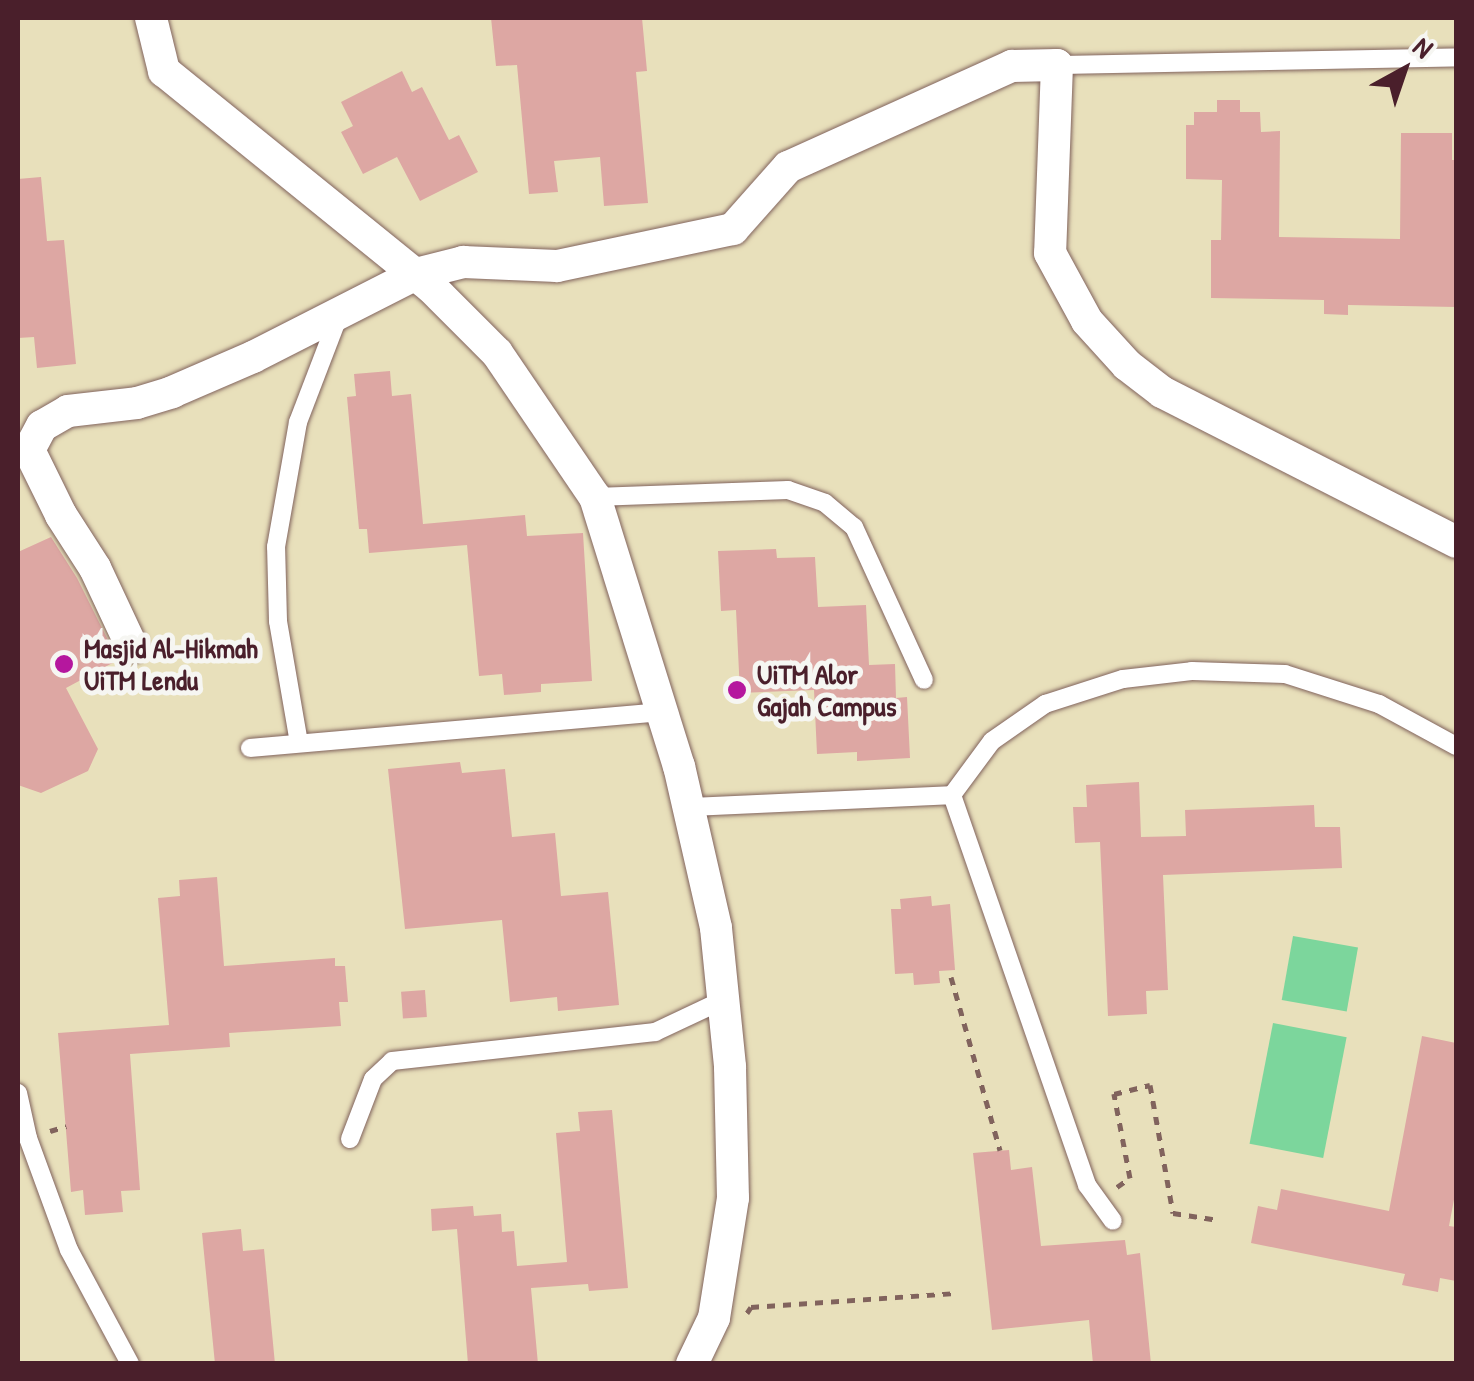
<!DOCTYPE html>
<style>
body{margin:0}
#map{position:relative;width:1474px;height:1381px;overflow:hidden;background:#e8e0bb;font-family:"Patrick Hand",sans-serif}
div>[style]{position:absolute}
.green>*{inset:0;background:#7cd69c;transform-origin:0 0}
.building>*{inset:0;background:#dda7a3;transform-origin:0 0}
.path>*{height:5px;margin-top:-2.5px;transform-origin:0;background:repeating-linear-gradient(90deg,#81635d 0 8px,transparent 0 16px)}
.roads{filter:drop-shadow(0 0 2px #81635d) drop-shadow(0 0 2px #81635d)}
.service>*{height:18px;margin:-9px;padding:0 9px;transform-origin:9px;border-radius:9px;background:#fff}
.minor>*{height:32px;margin:-16px;padding:0 16px;transform-origin:16px;border-radius:16px;background:#fff}
.dots>*{width:28px;height:28px;translate:-50% -50%;box-sizing:border-box;border:5px solid #f6f6f2;border-radius:50%}
span{translate:-50% -50%;white-space:nowrap;text-align:center;line-height:1.15;-webkit-text-stroke:10px #f6f6f2;paint-order:stroke}
.poi-label{font-size:28px;color:#4a1f2b;font-weight:700}
.left{translate:0 -50%;text-align:left}
.frame{position:absolute;inset:0;border:20px solid #4a1f2b;pointer-events:none}
.north{position:absolute;left:1354px;top:20px;width:100px;height:100px;-webkit-text-stroke:8px #f6f6f2;paint-order:stroke;rotate:40deg;font-size:28px;font-weight:700;line-height:40px;text-align:center;color:#4a1f2b}
.north::after{content:'';display:block;margin:auto;width:35px;height:45px;background:#4a1f2b;clip-path:polygon(50% 0,100% 100%,50% 72%,0 100%)}
</style>
<div id="map">
<div class="green">
<i style="left:1293px;top:936px;width:66px;height:65px;rotate:10deg"></i>
<i style="left:1273px;top:1023px;width:75px;height:123px;rotate:11deg"></i>
</div>
<div class="building">
<i style="clip-path:polygon(491px 18px,642px 18px,647px 71px,636px 72px,648px 203px,604px 206px,600px 157px,554px 161px,558px 192px,529px 194px,517px 65px,496px 66px)"></i>
<i style="clip-path:polygon(402px 71px,412px 92px,422px 87px,449px 140px,459px 135px,478px 172px,420px 201px,397px 157px,363px 174px,341px 132px,353px 126px,341px 102px)"></i>
<i style="clip-path:polygon(1217px 100px,1240px 100px,1240px 112px,1260px 112px,1261px 132px,1280px 131px,1279px 237px,1400px 239px,1401px 133px,1452px 133px,1452px 160px,1456px 160px,1456px 307px,1348px 305px,1348px 315px,1324px 314px,1324px 300px,1211px 298px,1211px 240px,1221px 240px,1222px 180px,1186px 179px,1186px 125px,1194px 125px,1194px 112px,1217px 112px)"></i>
<i style="clip-path:polygon(41px 177px,47px 241px,64px 240px,76px 364px,37px 368px,34px 337px,18px 338px,18px 179px)"></i>
<i style="clip-path:polygon(390px 371px,392px 396px,411px 394px,423px 524px,525px 515px,527px 536px,583px 533px,592px 681px,541px 684px,541px 692px,504px 695px,502px 674px,479px 676px,467px 545px,369px 553px,367px 529px,359px 529px,347px 397px,356px 396px,354px 374px)"></i>
<i style="clip-path:polygon(51px 537px,77px 578px,118px 660px,66px 688px,98px 749px,88px 771px,41px 793px,18px 785px,18px 552px)"></i>
<i style="clip-path:polygon(776px 549px,777px 558px,815px 557px,818px 607px,866px 605px,869px 665px,895px 664px,896px 698px,907px 697px,910px 758px,857px 761px,857px 752px,817px 754px,814px 690px,740px 693px,736px 610px,721px 611px,718px 551px)"></i>
<i style="clip-path:polygon(460px 762px,462px 773px,505px 769px,512px 837px,555px 833px,561px 896px,608px 892px,619px 1005px,558px 1011px,557px 997px,510px 1002px,502px 920px,405px 929px,388px 769px)"></i>
<i style="clip-path:polygon(1139px 782px,1141px 837px,1186px 836px,1185px 810px,1314px 805px,1315px 827px,1340px 827px,1342px 868px,1163px 875px,1168px 990px,1146px 991px,1147px 1014px,1108px 1016px,1100px 842px,1075px 843px,1073px 807px,1087px 807px,1086px 785px)"></i>
<i style="clip-path:polygon(217px 877px,224px 966px,335px 958px,335px 966px,345px 966px,348px 1002px,339px 1002px,341px 1026px,229px 1033px,230px 1047px,130px 1054px,140px 1190px,121px 1191px,123px 1212px,85px 1215px,83px 1190px,71px 1192px,58px 1033px,169px 1025px,158px 898px,180px 896px,179px 880px)"></i>
<i style="clip-path:polygon(931px 896px,932px 906px,950px 904px,955px 970px,939px 971px,940px 983px,914px 985px,913px 973px,895px 974px,891px 909px,901px 909px,900px 899px)"></i>
<i style="left:425px;top:990px;width:27px;height:24px;rotate:86deg"></i>
<i style="clip-path:polygon(1422px 1036px,1456px 1043px,1456px 1189px,1449px 1226px,1456px 1227px,1456px 1281px,1440px 1278px,1438px 1292px,1402px 1285px,1405px 1274px,1251px 1243px,1258px 1206px,1277px 1210px,1281px 1189px,1389px 1211px)"></i>
<i style="clip-path:polygon(612px 1110px,628px 1288px,589px 1291px,588px 1284px,531px 1288px,538px 1364px,468px 1364px,457px 1229px,432px 1231px,431px 1209px,473px 1206px,474px 1216px,501px 1214px,502px 1232px,514px 1231px,517px 1266px,567px 1262px,556px 1133px,580px 1131px,578px 1112px)"></i>
<i style="clip-path:polygon(1009px 1150px,1011px 1170px,1032px 1167px,1041px 1246px,1125px 1240px,1127px 1255px,1140px 1253px,1151px 1364px,1093px 1364px,1089px 1320px,992px 1330px,973px 1153px)"></i>
<i style="clip-path:polygon(241px 1229px,243px 1251px,264px 1249px,275px 1364px,215px 1364px,202px 1233px)"></i>
</div>
<div class="path">
<i style="left:951px;top:977px;width:180px;rotate:74.2deg"></i>
<i style="left:50px;top:1131px;width:17px;rotate:-17deg"></i>
<i style="left:1117px;top:1187px;width:16px;rotate:-35deg"></i>
<i style="left:1130px;top:1178px;width:86px;rotate:-100.8deg"></i>
<i style="left:1114px;top:1094px;width:37px;rotate:-14deg"></i>
<i style="left:1150px;top:1085px;width:130px;rotate:79.8deg"></i>
<i style="left:1173px;top:1213px;width:46px;rotate:8.8deg"></i>
<i style="left:747px;top:1313px;width:7px;rotate:-56deg"></i>
<i style="left:751px;top:1307px;width:204px;rotate:-3.9deg"></i>
</div>
<div class="roads">
<div class="service">
<i style="left:1057px;top:65px;width:399px;rotate:-1.1deg"></i>
<i style="left:595px;top:497px;width:193px;rotate:-2.1deg"></i>
<i style="left:788px;top:490px;width:39px;rotate:19deg"></i>
<i style="left:825px;top:503px;width:38px;rotate:40deg"></i>
<i style="left:854px;top:527px;width:168px;rotate:65.4deg"></i>
<i style="left:299px;top:743px;width:124px;rotate:-99.8deg"></i>
<i style="left:278px;top:621px;width:74px;rotate:-91.5deg"></i>
<i style="left:276px;top:547px;width:127px;rotate:-80deg"></i>
<i style="left:298px;top:422px;width:115px;rotate:-69deg"></i>
<i style="left:250px;top:748px;width:416px;rotate:-5deg"></i>
<i style="left:952px;top:795px;width:67px;rotate:-53.5deg"></i>
<i style="left:992px;top:741px;width:65px;rotate:-34.9deg"></i>
<i style="left:1045px;top:704px;width:82px;rotate:-17.8deg"></i>
<i style="left:1123px;top:679px;width:69px;rotate:-6.6deg"></i>
<i style="left:1192px;top:671px;width:93px;rotate:1.8deg"></i>
<i style="left:1285px;top:674px;width:99px;rotate:17.7deg"></i>
<i style="left:1379px;top:704px;width:88px;rotate:28.6deg"></i>
<i style="left:952px;top:795px;width:413px;rotate:70.9deg"></i>
<i style="left:1087px;top:1185px;width:44px;rotate:54.2deg"></i>
<i style="left:689px;top:807px;width:263px;rotate:-2.6deg"></i>
<i style="left:18px;top:1093px;width:46px;rotate:77.5deg"></i>
<i style="left:28px;top:1138px;width:119px;rotate:69.9deg"></i>
<i style="left:69px;top:1250px;width:129px;rotate:61.8deg"></i>
<i style="left:350px;top:1139px;width:64px;rotate:-69deg"></i>
<i style="left:373px;top:1079px;width:26px;rotate:-43deg"></i>
<i style="left:392px;top:1061px;width:265px;rotate:-6.3deg"></i>
<i style="left:655px;top:1032px;width:75px;rotate:-25.2deg"></i>
</div>
<div class="minor">
<i style="left:151px;top:18px;width:55px;rotate:76.2deg"></i>
<i style="left:164px;top:71px;width:343px;rotate:39deg"></i>
<i style="left:431px;top:287px;width:93px;rotate:45deg"></i>
<i style="left:497px;top:353px;width:174px;rotate:55.8deg"></i>
<i style="left:595px;top:497px;width:282px;rotate:72.7deg"></i>
<i style="left:679px;top:766px;width:166px;rotate:77.1deg"></i>
<i style="left:716px;top:928px;width:140px;rotate:84.2deg"></i>
<i style="left:730px;top:1067px;width:131px;rotate:88.7deg"></i>
<i style="left:733px;top:1198px;width:121px;rotate:99deg"></i>
<i style="left:714px;top:1318px;width:51px;rotate:115.6deg"></i>
<i style="left:132px;top:647px;width:87px;rotate:-115.1deg"></i>
<i style="left:95px;top:568px;width:63px;rotate:-122.7deg"></i>
<i style="left:61px;top:515px;width:72px;rotate:-116.2deg"></i>
<i style="left:29px;top:450px;width:27px;rotate:-62deg"></i>
<i style="left:42px;top:426px;width:30px;rotate:-30deg"></i>
<i style="left:68px;top:411px;width:69px;rotate:-6.6deg"></i>
<i style="left:137px;top:403px;width:37px;rotate:-17deg"></i>
<i style="left:172px;top:392px;width:88px;rotate:-23.4deg"></i>
<i style="left:253px;top:357px;width:183px;rotate:-27deg"></i>
<i style="left:416px;top:274px;width:49px;rotate:-14.3deg"></i>
<i style="left:463px;top:262px;width:94px;rotate:2.4deg"></i>
<i style="left:557px;top:266px;width:180px;rotate:-11.9deg"></i>
<i style="left:733px;top:229px;width:83px;rotate:-48.4deg"></i>
<i style="left:788px;top:167px;width:246px;rotate:-24.3deg"></i>
<i style="left:1012px;top:66px;width:45px;rotate:-1.3deg"></i>
<i style="left:1057px;top:65px;width:188px;rotate:92.1deg"></i>
<i style="left:1050px;top:253px;width:77px;rotate:61.4deg"></i>
<i style="left:1087px;top:321px;width:59px;rotate:47.7deg"></i>
<i style="left:1127px;top:365px;width:44px;rotate:37.6deg"></i>
<i style="left:1162px;top:392px;width:330px;rotate:27deg"></i>
</div>
</div>
<div class="dots">
<i style="left:64px;top:664px;background:#b5179e"></i>
<i style="left:737px;top:690px;background:#b5179e"></i>
</div>
<div class="poi-label">
<span class="left" style="left:84px;top:664px">Masjid Al-Hikmah<br>UiTM Lendu</span>
<span class="left" style="left:757px;top:690px">UiTM Alor<br>Gajah Campus</span>
</div>
<div class="frame"></div>
<div class="north">N</div>
</div>
